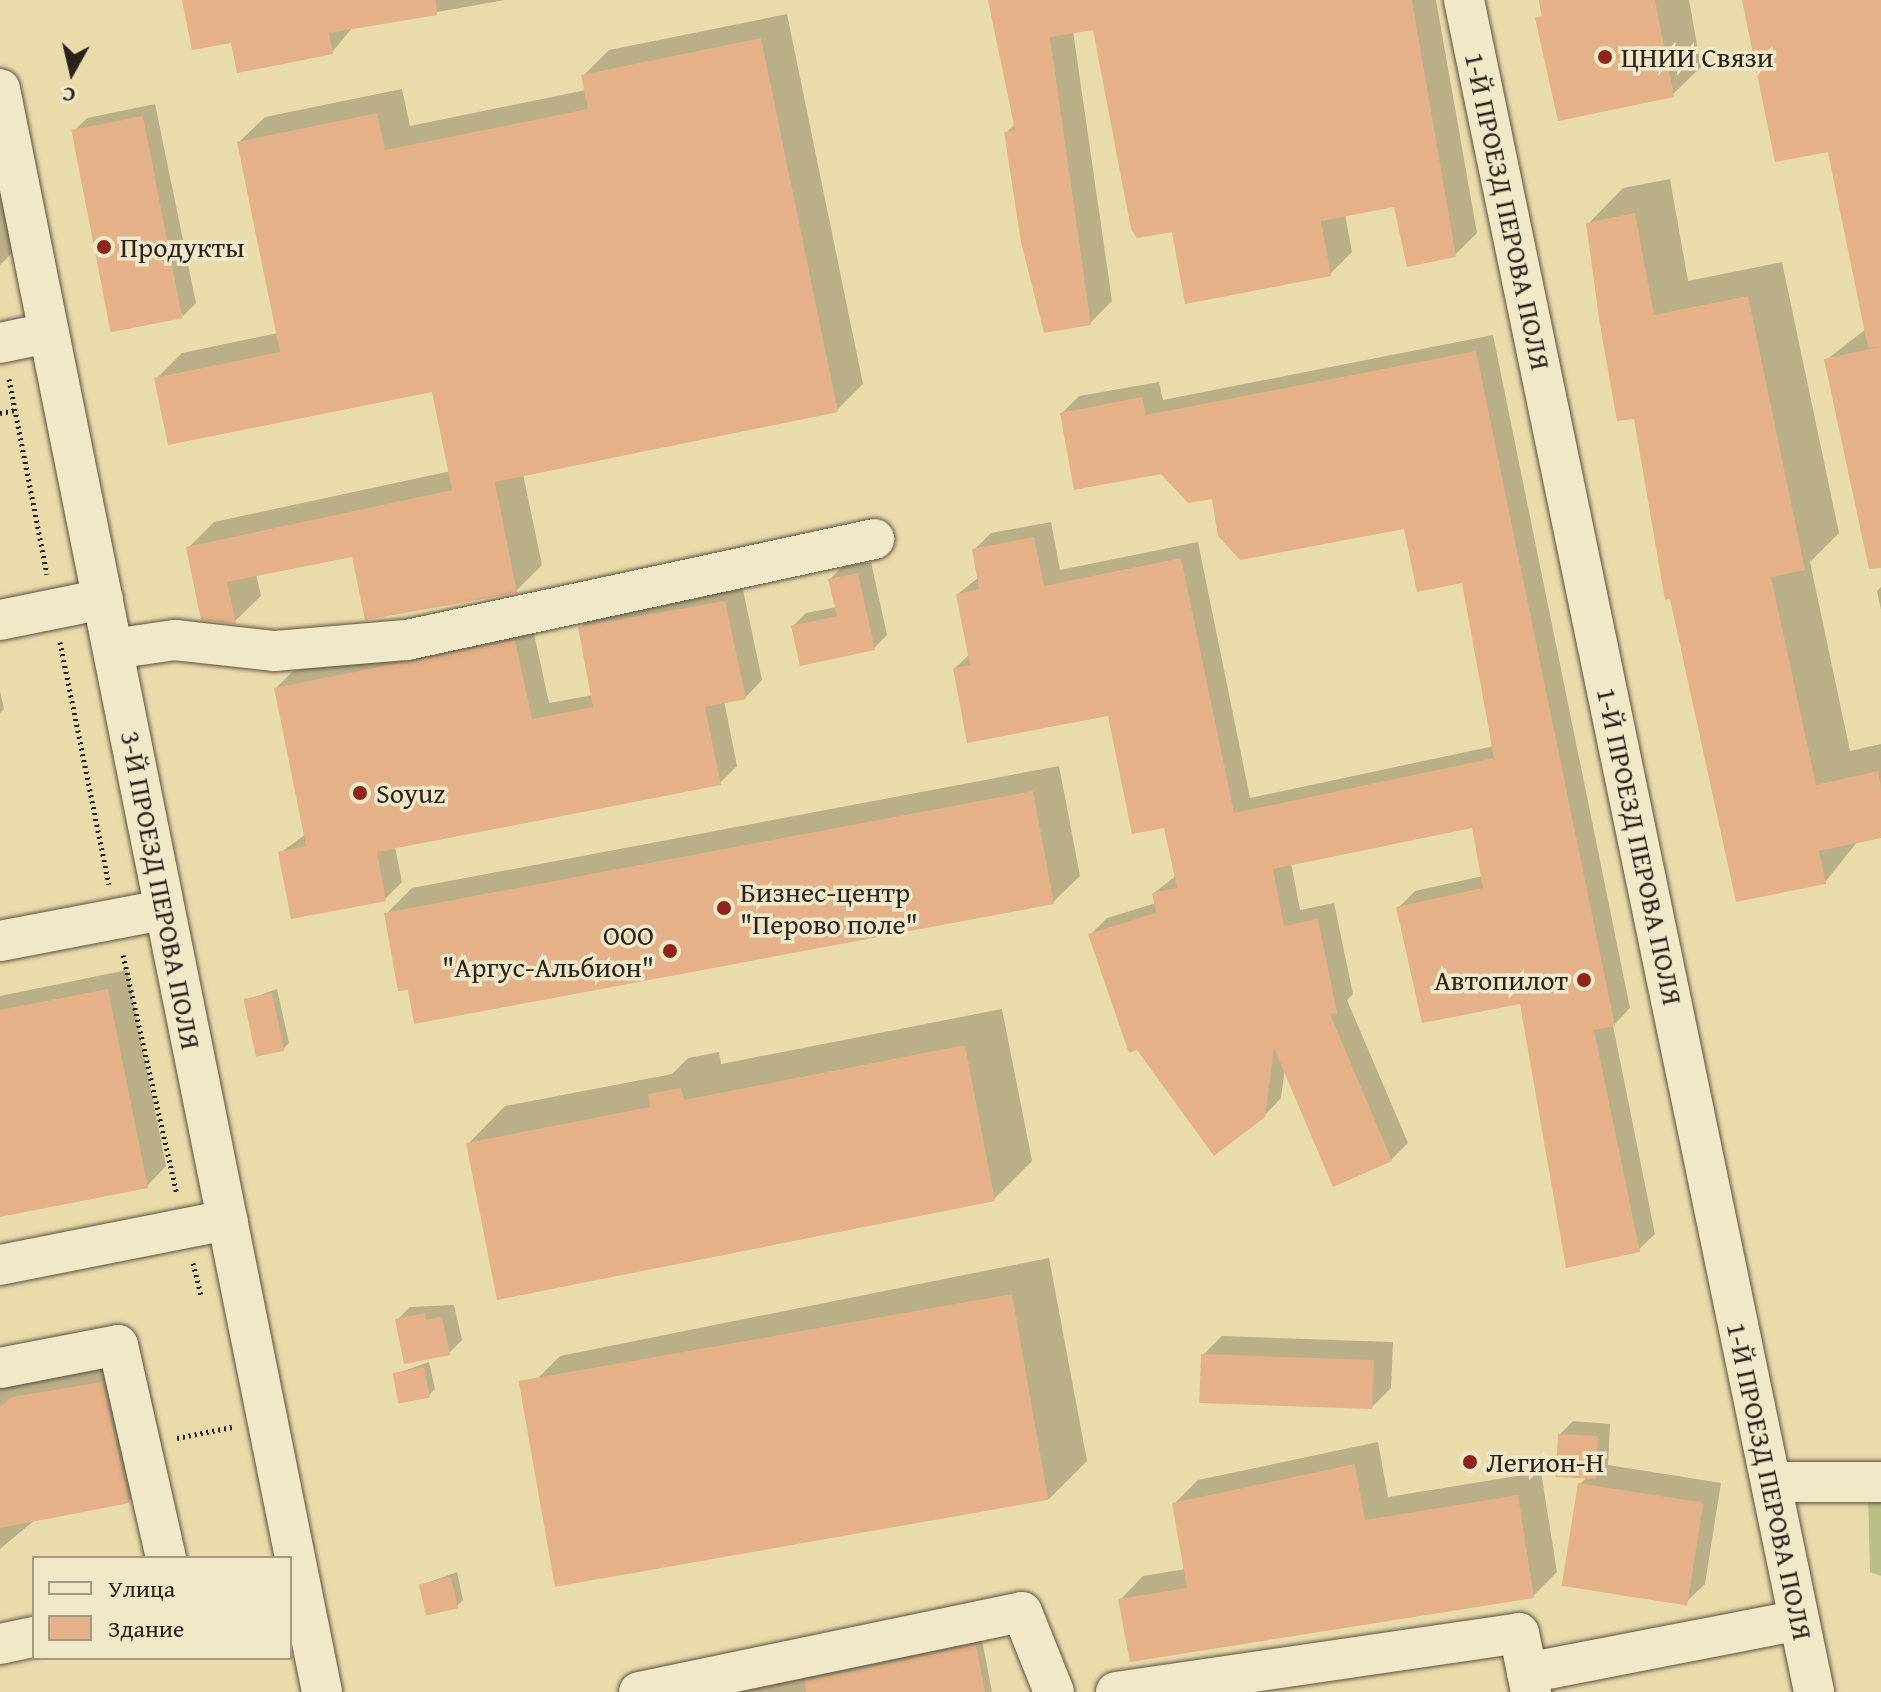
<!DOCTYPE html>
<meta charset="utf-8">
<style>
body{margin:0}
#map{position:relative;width:1881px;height:1692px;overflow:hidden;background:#eadbab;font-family:"Gentium Book Plus",serif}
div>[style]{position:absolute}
.green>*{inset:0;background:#babf86}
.shadow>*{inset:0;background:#0003}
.building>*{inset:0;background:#e4b188;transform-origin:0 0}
.path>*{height:5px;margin-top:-2.5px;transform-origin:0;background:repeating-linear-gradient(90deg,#2d211c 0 2px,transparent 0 6px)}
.roads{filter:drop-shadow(0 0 2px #5c5040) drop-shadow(0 0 2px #5c5040)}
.minor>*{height:40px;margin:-20px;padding:0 20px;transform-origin:20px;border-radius:20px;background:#f1e8c8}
.dots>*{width:22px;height:22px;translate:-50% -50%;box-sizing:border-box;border:4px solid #f1e8c8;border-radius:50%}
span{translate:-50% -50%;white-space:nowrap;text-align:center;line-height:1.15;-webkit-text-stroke:7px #f1e8c8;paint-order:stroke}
.poi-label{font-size:28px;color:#2d211c}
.left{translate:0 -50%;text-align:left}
.right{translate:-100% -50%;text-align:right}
.street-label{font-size:28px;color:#2d211c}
.legend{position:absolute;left:32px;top:1556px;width:260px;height:104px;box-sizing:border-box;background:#f1e8c8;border:2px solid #a39883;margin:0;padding:10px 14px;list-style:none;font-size:24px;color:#2d211c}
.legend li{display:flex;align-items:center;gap:16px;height:40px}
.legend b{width:40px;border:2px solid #a39883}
.north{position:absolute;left:32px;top:32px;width:80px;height:80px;-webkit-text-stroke:6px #f1e8c8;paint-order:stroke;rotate:188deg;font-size:22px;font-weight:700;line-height:32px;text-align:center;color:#2d211c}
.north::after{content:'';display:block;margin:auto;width:28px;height:36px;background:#2d211c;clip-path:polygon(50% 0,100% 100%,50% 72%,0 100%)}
</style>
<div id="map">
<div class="green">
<i style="clip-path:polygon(1868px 1493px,1881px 1498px,1881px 1576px,1870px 1572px)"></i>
</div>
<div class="shadow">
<i style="clip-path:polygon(184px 0,505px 0,353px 27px,332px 52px,233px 41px)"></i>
<i style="clip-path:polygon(989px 0,1436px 0,1477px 233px,1455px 255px,1396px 205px,1345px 214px,1352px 252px,1330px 274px,1095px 27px,1073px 31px,1112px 301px,1090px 323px,1007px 132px,1016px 123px)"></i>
<i style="clip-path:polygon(1539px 0,1689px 0,1701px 67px,1672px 95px,1560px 119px)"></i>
<i style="clip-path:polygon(1744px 0,1881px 0,1881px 532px,1826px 360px,1866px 329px,1829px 150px)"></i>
<i style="clip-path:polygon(787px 14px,863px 384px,837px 410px,523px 474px,542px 565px,516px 591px,367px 618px,354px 555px,256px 574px,261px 596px,235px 621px,188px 548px,214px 522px,451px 471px,434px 389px,156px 379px,182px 353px,278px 333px,239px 142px,265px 117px,402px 89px,410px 126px,586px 90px,583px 76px,609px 50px)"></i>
<i style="clip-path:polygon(155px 104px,196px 303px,183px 316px,74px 131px,87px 118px)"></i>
<i style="clip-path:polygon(0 120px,24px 241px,0 265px)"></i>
<i style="clip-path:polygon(1670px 179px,1688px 281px,1782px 262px,1839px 533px,1810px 562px,1850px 751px,1881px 744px,1881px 836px,1858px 841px,1825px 882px,1636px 417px,1588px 224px,1623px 188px)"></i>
<i style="clip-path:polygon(1493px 335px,1630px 1008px,1613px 1026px,1655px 1234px,1638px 1250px,1521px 1002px,1398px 908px,1415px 891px,1483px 876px,1473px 826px,1291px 863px,1300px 910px,1334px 903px,1353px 994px,1347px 1000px,1408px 1143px,1391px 1160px,1285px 1068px,1281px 1098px,1264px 1116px,1090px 935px,1107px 918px,1156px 903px,1154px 893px,1177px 875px,1166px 826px,1109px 714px,955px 668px,970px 654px,958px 594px,979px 577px,974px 550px,991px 533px,1051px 522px,1060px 570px,1198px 542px,1250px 798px,1494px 746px,1464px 581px,1405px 527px,1214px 497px,1062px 413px,1079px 396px,1159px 382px,1163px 400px)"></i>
<i style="clip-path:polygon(871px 562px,887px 635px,874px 648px,793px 626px,806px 613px,837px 607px,830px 579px,843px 566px)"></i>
<i style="clip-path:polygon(742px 585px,762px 680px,745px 698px,724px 701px,737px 766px,720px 783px,395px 847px,402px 882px,385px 899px,280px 853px,306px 834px,276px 688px,293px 671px,532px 624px,549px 703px,593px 695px,580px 628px,597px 611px)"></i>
<i style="clip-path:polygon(1881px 587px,1881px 610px,1877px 591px)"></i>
<i style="clip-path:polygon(0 691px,4px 709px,0 713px)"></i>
<i style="clip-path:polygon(1059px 766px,1080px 876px,1053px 902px,409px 987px,386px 914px,412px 888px)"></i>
<i style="clip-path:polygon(127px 970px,166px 1166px,147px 1186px,0 1215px,0 996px)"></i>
<i style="clip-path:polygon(277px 989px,289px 1043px,283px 1049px,246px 1000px)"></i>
<i style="clip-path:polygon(1002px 1009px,1032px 1161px,994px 1199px,468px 1144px,505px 1106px,672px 1074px,688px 1058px,719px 1052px,721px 1064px)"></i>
<i style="clip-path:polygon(1049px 1258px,1087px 1461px,1049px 1499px,523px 1393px,560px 1356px)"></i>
<i style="clip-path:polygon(454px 1305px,462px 1340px,449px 1353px,397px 1320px,410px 1307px)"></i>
<i style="clip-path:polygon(1222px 1336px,1393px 1342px,1391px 1388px,1371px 1408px,1203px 1355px)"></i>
<i style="clip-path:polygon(139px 1345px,166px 1464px,128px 1502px,36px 1519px,0 1549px,0 1360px,15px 1357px,20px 1386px,52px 1360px)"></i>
<i style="clip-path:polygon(429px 1362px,435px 1389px,429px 1395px,395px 1374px)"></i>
<i style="clip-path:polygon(1573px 1421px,1610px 1424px,1608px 1465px,1721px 1483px,1705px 1584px,1685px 1603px,1580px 1484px,1587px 1477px,1560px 1434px)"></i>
<i style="clip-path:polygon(1378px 1442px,1388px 1497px,1541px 1472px,1557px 1572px,1533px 1596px,1120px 1600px,1143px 1576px,1186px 1569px,1174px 1504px,1198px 1480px)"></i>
<i style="clip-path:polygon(457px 1572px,463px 1600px,457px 1606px,421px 1585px)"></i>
<i style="clip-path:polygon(982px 1640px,992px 1692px,722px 1692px)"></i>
</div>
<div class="building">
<i style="clip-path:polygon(182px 0,436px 0,437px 15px,329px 33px,333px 54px,237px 73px,231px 43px,192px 50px)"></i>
<i style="clip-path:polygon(988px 0,1412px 0,1456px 257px,1407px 267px,1394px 207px,1321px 221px,1331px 276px,1185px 304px,1172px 232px,1137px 238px,1131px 229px,1093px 30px,1050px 37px,1091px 325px,1044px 333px,1021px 242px,1004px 132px,1015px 130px)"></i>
<i style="clip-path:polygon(1539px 0,1655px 0,1674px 97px,1558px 121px,1535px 18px,1542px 16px)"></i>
<i style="clip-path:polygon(1742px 0,1881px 0,1881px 568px,1869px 569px,1824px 359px,1879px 347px,1868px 348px,1828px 152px,1775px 162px)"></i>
<i style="clip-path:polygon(761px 38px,838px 412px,495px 482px,517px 593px,365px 620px,352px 557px,227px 582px,236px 624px,201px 620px,186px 547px,452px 490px,432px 392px,168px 445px,154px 378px,280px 352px,237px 142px,377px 113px,385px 150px,588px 109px,581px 75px)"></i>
<i style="left:143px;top:116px;width:206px;height:73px;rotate:79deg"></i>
<i style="clip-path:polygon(1635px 213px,1654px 315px,1748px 296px,1805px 570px,1771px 577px,1816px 785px,1878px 771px,1881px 787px,1881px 838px,1819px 851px,1826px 884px,1736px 902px,1670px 599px,1665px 600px,1634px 419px,1617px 421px,1600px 325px,1586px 223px)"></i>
<i style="clip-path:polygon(1476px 351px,1615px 1026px,1594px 1030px,1640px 1252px,1566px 1268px,1520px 1004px,1422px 1023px,1396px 907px,1483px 888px,1472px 828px,1273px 869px,1284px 926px,1318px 919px,1337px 1013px,1330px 1014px,1392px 1161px,1333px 1187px,1274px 1048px,1265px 1117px,1214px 1156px,1137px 1050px,1129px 1053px,1088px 934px,1156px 913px,1152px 893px,1177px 888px,1164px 828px,1132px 834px,1108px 716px,967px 743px,953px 668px,970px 665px,956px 594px,979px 589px,972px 549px,1034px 537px,1044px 586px,1181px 558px,1234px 813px,1494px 758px,1462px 583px,1417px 592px,1404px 529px,1240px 560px,1218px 536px,1212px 499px,1188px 503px,1161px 474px,1074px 490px,1060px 413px,1142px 397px,1146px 415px)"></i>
<i style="clip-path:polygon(858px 573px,875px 650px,800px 666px,791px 626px,837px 616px,828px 579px)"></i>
<i style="clip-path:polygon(725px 601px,746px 699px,705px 707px,721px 785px,377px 852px,386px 901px,291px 919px,278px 852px,306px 846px,274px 688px,515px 640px,532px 719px,593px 707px,578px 627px)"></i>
<i style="clip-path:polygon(1033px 791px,1054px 904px,414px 1024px,408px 990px,398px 991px,384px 913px)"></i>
<i style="clip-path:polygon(108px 989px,148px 1188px,0 1217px,0 1010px)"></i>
<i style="left:272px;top:993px;width:59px;height:29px;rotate:78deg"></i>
<i style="clip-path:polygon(965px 1045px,995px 1201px,497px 1300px,466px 1143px,650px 1107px,648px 1094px,681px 1088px,684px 1100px)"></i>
<i style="left:1012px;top:1294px;width:209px;height:501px;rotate:80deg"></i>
<i style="clip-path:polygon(425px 1313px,426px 1320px,442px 1317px,450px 1355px,404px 1364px,395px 1319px)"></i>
<i style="left:1201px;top:1354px;width:173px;height:49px;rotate:2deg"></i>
<i style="left:424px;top:1367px;width:31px;height:32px;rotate:79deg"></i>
<i style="clip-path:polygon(102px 1382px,129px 1503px,0 1528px,0 1407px,12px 1397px)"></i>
<i style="left:1558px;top:1434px;width:40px;height:43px;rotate:3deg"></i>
<i style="clip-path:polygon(1355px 1464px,1365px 1520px,1518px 1495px,1534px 1598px,1130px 1662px,1118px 1599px,1187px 1588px,1172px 1503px)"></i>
<i style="left:1578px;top:1483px;width:127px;height:104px;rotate:9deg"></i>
<i style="left:451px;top:1577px;width:32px;height:33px;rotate:77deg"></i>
<i style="clip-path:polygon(976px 1645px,985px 1692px,806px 1692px,805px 1681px)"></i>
</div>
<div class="path">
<i style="left:9px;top:379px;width:199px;rotate:79deg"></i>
<i style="left:0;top:413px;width:15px;rotate:-11deg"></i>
<i style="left:60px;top:642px;width:247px;rotate:78.6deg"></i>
<i style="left:123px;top:955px;width:245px;rotate:77.3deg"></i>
<i style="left:193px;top:1263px;width:34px;rotate:76deg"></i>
<i style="left:177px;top:1438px;width:56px;rotate:-11.3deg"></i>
</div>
<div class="roads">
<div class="minor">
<i style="left:1464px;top:0;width:1728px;rotate:78.31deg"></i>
<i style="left:0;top:89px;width:1635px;rotate:78.64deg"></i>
<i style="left:0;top:343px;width:49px;rotate:-11.8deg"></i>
<i style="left:0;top:620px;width:105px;rotate:-11.5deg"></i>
<i style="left:113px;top:649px;width:63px;rotate:-8.3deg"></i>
<i style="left:175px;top:640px;width:101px;rotate:6.3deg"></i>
<i style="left:275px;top:651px;width:132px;rotate:-4.8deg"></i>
<i style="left:407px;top:640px;width:478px;rotate:-12.2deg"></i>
<i style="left:0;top:941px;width:166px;rotate:-10.8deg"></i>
<i style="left:0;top:1265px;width:232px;rotate:-11.2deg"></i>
<i style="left:0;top:1368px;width:120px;rotate:-11deg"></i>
<i style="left:118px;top:1345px;width:218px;rotate:77.3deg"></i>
<i style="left:1771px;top:1482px;width:110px"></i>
<i style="left:0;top:1644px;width:35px;rotate:-12deg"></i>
<i style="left:1527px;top:1673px;width:277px;rotate:-11deg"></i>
<i style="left:639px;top:1692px;width:391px;rotate:-11.8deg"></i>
<i style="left:1022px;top:1612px;width:86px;rotate:68.2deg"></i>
<i style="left:1116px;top:1692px;width:407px;rotate:-8.3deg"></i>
<i style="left:1519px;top:1633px;width:60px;rotate:78.5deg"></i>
</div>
</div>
<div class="dots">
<i style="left:1605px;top:57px;background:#8f2418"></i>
<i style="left:104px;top:247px;background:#8f2418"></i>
<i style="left:360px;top:793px;background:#8f2418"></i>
<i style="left:724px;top:908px;background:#8f2418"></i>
<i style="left:670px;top:951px;background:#8f2418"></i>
<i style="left:1584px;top:980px;background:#8f2418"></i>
<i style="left:1470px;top:1462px;background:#8f2418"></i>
</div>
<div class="poi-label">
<span class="left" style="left:1621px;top:57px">ЦНИИ Связи</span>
<span class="left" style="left:120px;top:247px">Продукты</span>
<span class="left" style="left:376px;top:793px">Soyuz</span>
<span class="left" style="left:740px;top:908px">Бизнес-центр<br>"Перово поле"</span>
<span class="right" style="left:654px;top:951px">ООО<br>"Аргус-Альбион"</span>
<span class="right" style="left:1568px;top:980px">Автопилот</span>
<span class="left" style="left:1486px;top:1462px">Легион-Н</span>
</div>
<div class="street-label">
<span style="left:1508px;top:211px;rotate:78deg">1-Й ПРОЕЗД ПЕРОВА ПОЛЯ</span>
<span style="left:1640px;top:846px;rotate:78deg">1-Й ПРОЕЗД ПЕРОВА ПОЛЯ</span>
<span style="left:161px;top:890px;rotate:79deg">3-Й ПРОЕЗД ПЕРОВА ПОЛЯ</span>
<span style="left:1770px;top:1481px;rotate:78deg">1-Й ПРОЕЗД ПЕРОВА ПОЛЯ</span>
</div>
<ul class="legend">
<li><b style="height:10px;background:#f1e8c8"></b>Улица</li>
<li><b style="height:22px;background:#e4b188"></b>Здание</li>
</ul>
<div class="north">С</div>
</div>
